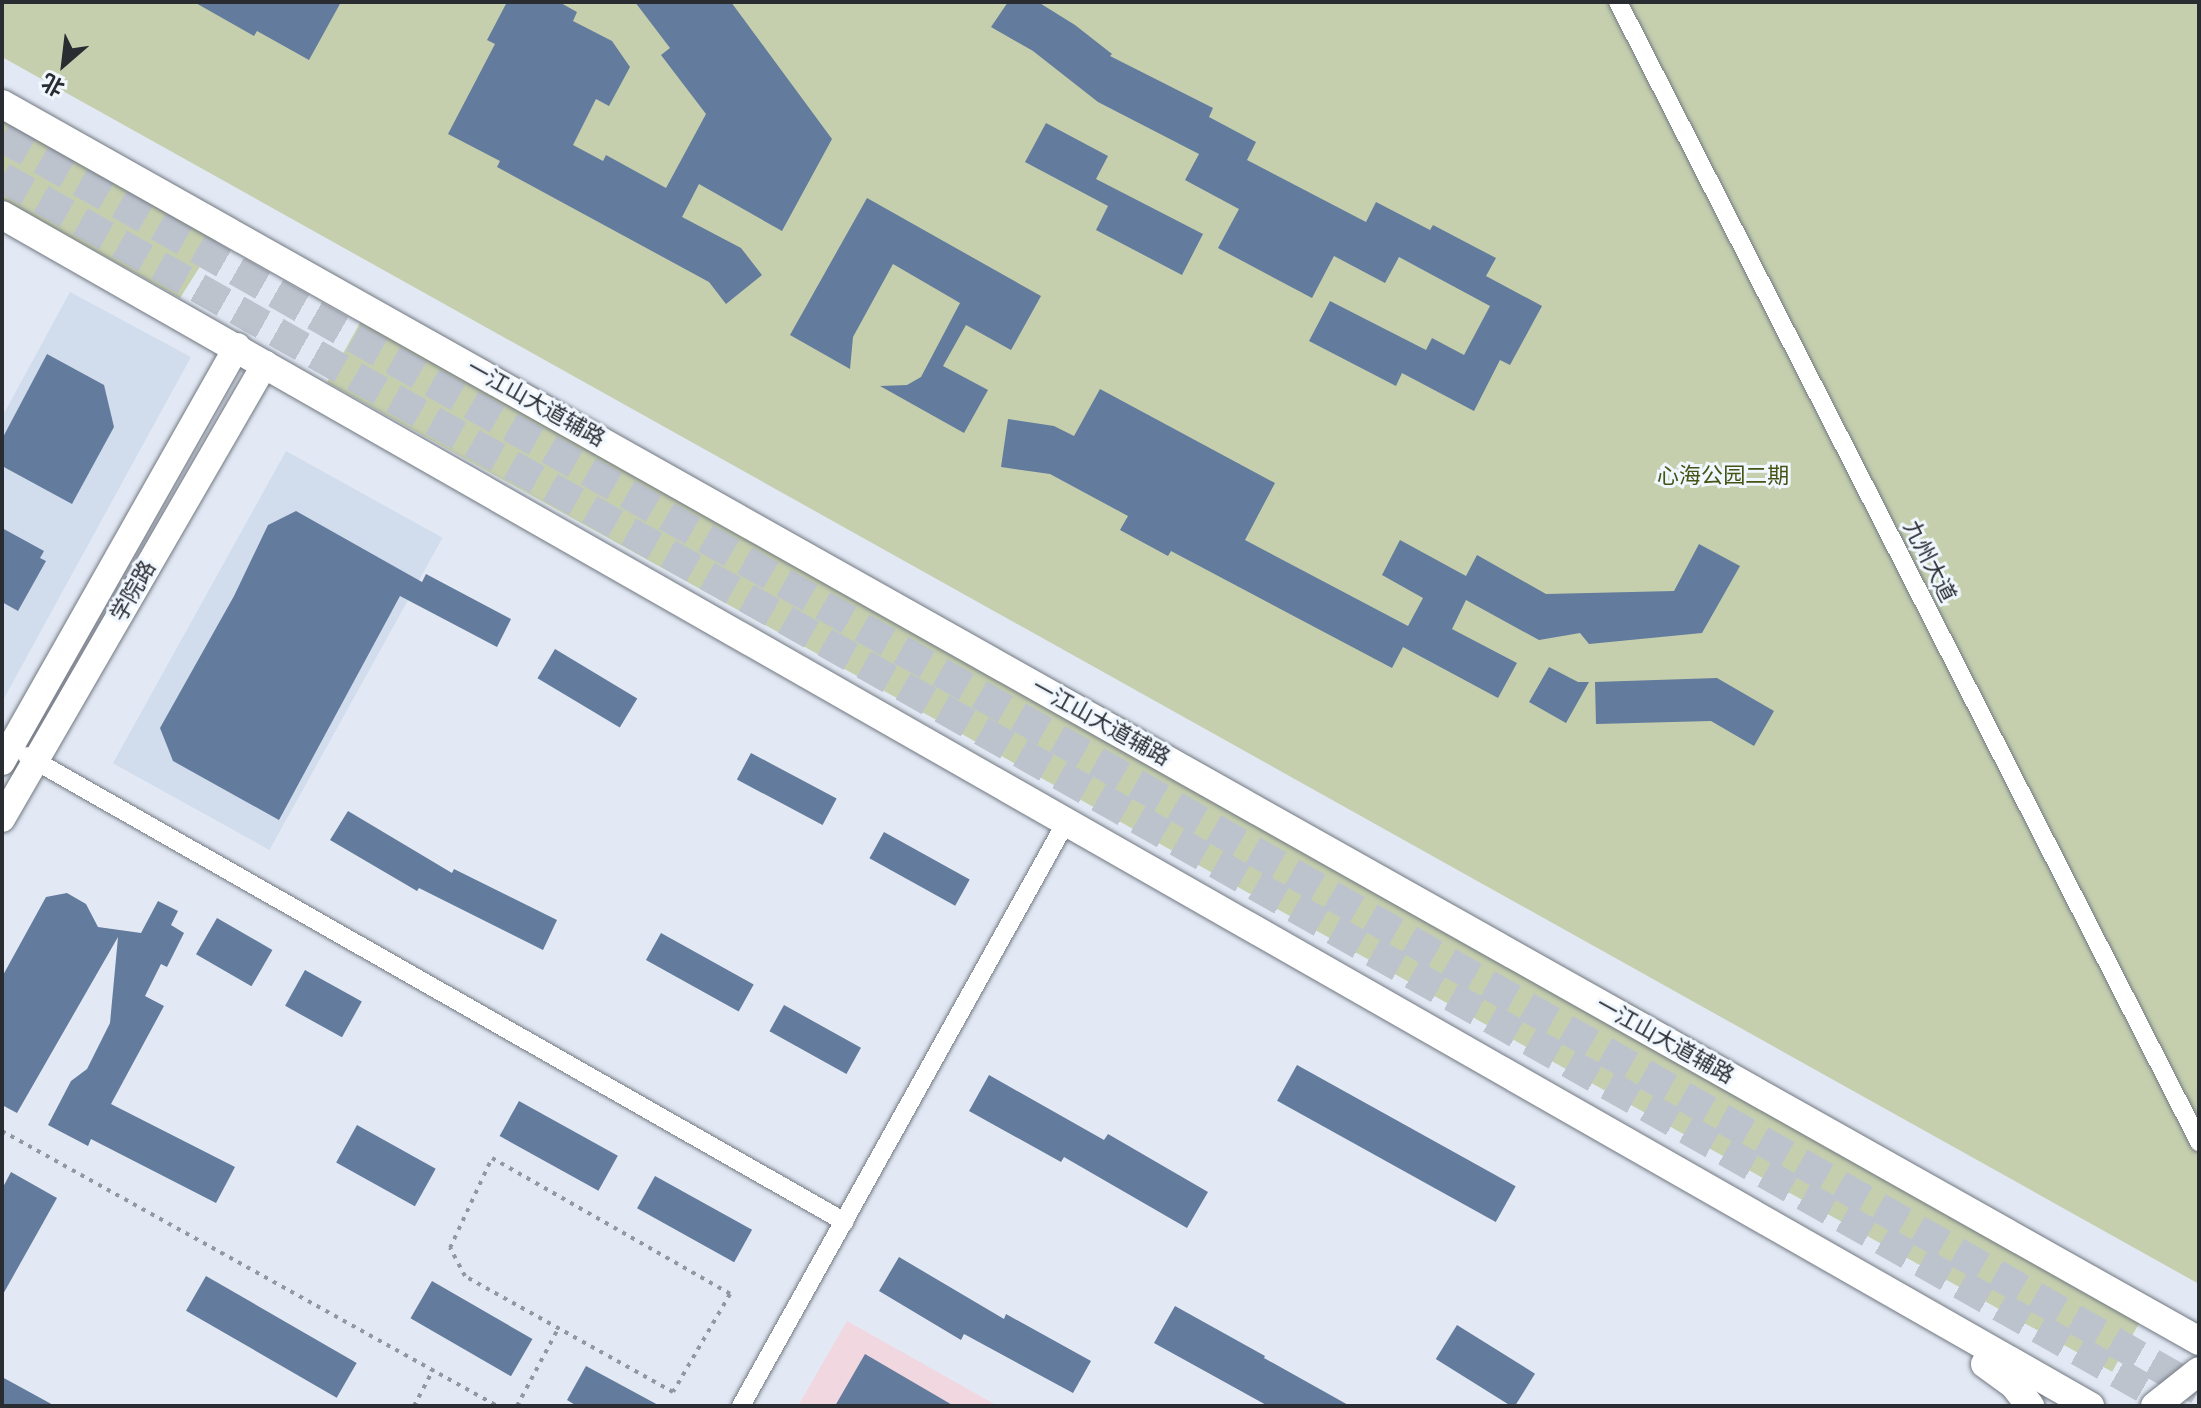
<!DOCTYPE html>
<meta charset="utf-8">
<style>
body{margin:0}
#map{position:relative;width:2201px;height:1408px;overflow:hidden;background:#e2e9f4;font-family:Manrope,"Noto Sans SC",sans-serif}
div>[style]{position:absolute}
.built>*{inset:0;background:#d1dded;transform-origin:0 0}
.education>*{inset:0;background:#f0d7e0}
.green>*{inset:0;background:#c5cfae;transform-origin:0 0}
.building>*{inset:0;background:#637b9c;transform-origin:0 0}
.trunk-tunnel>*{height:30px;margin-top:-15px;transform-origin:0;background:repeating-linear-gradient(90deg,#bdc3cd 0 30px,transparent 0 45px)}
.path>*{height:4px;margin-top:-2px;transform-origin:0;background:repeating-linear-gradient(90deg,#9298a0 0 4px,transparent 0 10px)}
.roads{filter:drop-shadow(0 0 2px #727881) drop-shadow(0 0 2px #727881)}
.minor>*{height:18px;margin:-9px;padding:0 9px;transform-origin:9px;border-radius:9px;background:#fff}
.secondary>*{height:26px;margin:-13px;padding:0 13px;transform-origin:13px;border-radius:13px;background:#fff}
.primary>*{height:28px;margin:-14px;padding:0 14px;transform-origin:14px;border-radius:14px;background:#fff}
span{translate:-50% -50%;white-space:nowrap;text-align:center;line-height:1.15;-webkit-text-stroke:6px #f1f7ff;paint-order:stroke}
.street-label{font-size:22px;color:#292c30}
.park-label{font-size:22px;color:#455314}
.frame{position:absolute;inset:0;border:4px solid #292c30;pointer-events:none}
.north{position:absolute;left:24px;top:24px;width:80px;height:80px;-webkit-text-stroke:6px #f1f7ff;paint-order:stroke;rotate:208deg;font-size:22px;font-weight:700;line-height:32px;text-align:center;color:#292c30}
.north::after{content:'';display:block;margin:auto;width:28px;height:36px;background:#292c30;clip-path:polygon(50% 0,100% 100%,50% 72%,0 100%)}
</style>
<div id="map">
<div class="built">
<i style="clip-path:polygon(70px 292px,191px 357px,2px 702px,2px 417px)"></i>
<i style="left:286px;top:451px;width:179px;height:357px;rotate:29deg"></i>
</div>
<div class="education">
<i style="clip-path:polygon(847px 1321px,998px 1406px,798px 1406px)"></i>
</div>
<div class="green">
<i style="clip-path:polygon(2px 2px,2199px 2px,2199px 1284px,2px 57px)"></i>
<i style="clip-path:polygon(2px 120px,217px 240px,180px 298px,2px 199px)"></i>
<i style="left:361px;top:321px;width:2041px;height:70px;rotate:29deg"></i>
</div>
<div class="building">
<i style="clip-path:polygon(194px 2px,341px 2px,309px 60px,257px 31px,254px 36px)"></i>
<i style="clip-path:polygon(507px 2px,559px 2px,577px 12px,573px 21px,612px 41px,630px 67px,609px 106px,596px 99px,573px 145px,603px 161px,606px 155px,666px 188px,706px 114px,661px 55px,670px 48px,635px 2px,731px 2px,832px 139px,782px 231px,699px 184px,682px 217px,741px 248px,762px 275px,726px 304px,709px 282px,497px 167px,500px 161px,448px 134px,495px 44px,487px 40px)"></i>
<i style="clip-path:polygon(1008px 2px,1038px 2px,1075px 25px,1112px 54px,1110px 56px,1213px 108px,1209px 117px,1256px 142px,1247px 160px,1366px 222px,1376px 202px,1430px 230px,1433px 225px,1496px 258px,1486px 276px,1542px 306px,1510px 365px,1500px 360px,1474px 411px,1402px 373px,1396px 386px,1309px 341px,1330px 301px,1426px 350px,1432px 338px,1464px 355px,1490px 306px,1399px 257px,1385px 283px,1334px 256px,1312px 298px,1218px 248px,1239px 209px,1185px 180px,1199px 154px,1098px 102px,1033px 51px,991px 27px)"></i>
<i style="clip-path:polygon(1046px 123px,1108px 156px,1096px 179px,1203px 234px,1182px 275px,1096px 230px,1108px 206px,1025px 162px)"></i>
<i style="clip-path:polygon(867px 198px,1041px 296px,1011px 350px,966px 325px,943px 366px,988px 390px,964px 433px,880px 386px,907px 385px,921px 377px,960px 303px,893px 264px,853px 337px,850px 369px,790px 335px)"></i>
<i style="clip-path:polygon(47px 354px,104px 385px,114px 427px,72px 504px,2px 466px,2px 439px)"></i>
<i style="clip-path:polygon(1100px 389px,1275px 483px,1245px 540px,1408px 626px,1423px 598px,1382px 575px,1400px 540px,1466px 576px,1477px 555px,1546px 594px,1674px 591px,1699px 544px,1740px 566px,1702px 633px,1589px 644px,1580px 633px,1539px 640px,1466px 600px,1452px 629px,1517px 663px,1498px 698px,1403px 647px,1392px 668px,1171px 551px,1168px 556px,1120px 530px,1128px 516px,1050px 474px,1001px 467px,1008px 419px,1054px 426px,1074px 436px)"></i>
<i style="clip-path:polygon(296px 511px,422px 582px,426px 574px,511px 619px,497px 647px,400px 596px,279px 820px,173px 761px,160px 728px,234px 596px,268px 525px)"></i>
<i style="clip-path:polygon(2px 528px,44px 551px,40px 558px,46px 561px,18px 611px,2px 602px)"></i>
<i style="left:555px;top:649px;width:96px;height:34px;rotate:31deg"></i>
<i style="clip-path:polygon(1549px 667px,1578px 682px,1589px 682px,1566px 723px,1529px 702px)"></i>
<i style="clip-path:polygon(1717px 678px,1774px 711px,1754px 746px,1711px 721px,1596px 724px,1595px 682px)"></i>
<i style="left:751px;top:753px;width:97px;height:30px;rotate:28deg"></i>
<i style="clip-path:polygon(348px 811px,452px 873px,454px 869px,557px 920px,543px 950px,419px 888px,417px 891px,330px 840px)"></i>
<i style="left:884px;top:832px;width:98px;height:30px;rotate:29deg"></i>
<i style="clip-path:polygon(67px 893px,86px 904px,98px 927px,141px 933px,158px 901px,178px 911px,171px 925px,184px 933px,167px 967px,161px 964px,145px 996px,164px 1006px,111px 1104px,235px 1167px,216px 1203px,91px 1139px,88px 1146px,48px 1125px,71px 1081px,87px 1069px,110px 1023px,118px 937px,17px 1113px,2px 1105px,2px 977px,46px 897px)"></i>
<i style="left:217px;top:918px;width:64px;height:42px;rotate:30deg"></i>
<i style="left:661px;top:933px;width:106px;height:31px;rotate:29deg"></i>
<i style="left:305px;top:970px;width:65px;height:41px;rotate:29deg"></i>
<i style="left:784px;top:1005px;width:88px;height:30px;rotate:29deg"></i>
<i style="left:1297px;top:1065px;width:250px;height:41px;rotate:29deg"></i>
<i style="clip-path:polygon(989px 1075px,1104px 1140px,1108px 1134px,1208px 1192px,1187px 1228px,1064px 1157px,1061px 1162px,969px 1111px)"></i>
<i style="left:519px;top:1101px;width:113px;height:40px;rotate:29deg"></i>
<i style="left:357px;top:1125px;width:90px;height:43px;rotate:29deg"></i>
<i style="clip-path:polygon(11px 1172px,57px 1198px,2px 1296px,2px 1189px)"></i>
<i style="left:655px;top:1176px;width:111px;height:37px;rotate:29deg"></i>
<i style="clip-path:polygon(899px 1257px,1004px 1319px,1006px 1314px,1091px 1361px,1073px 1393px,964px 1334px,961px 1340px,879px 1291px)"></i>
<i style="left:206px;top:1276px;width:174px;height:40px;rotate:30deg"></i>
<i style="left:432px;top:1281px;width:116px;height:43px;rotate:30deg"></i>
<i style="clip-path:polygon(1175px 1306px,1265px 1356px,1264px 1358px,1350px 1406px,1268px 1406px,1154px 1343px)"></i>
<i style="left:1457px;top:1325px;width:92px;height:40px;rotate:32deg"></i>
<i style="clip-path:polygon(865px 1354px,954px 1406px,835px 1406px)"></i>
<i style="clip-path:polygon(586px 1366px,660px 1406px,577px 1406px,567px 1400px)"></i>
<i style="clip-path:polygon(2px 1377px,55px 1406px,2px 1406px)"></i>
</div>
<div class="trunk-tunnel">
<i style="left:2px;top:137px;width:2529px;rotate:29.7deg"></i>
<i style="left:2px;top:177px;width:2497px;rotate:29.48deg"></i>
</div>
<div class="path">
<i style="left:2px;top:1131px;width:566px;rotate:29.05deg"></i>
<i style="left:492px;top:1158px;width:274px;rotate:29.7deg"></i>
<i style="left:730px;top:1294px;width:113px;rotate:120.2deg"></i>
<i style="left:673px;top:1392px;width:238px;rotate:-150.9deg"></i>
<i style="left:465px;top:1276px;width:32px;rotate:-118deg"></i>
<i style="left:450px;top:1248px;width:99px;rotate:-65deg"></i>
<i style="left:414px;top:1406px;width:41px;rotate:-62.2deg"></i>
<i style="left:517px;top:1406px;width:89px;rotate:-62deg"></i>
</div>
<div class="roads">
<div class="minor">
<i style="left:1618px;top:2px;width:1280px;rotate:62.99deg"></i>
<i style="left:27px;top:756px;width:941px;rotate:29.67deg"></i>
<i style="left:741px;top:1406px;width:668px;rotate:-60.9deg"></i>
</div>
<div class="secondary">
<i style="left:2px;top:762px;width:478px;rotate:-60.5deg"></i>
<i style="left:2px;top:819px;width:526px;rotate:-59.97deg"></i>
</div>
<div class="primary">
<i style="left:2px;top:104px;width:2521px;rotate:29.38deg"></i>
<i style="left:2px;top:215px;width:2404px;rotate:29.7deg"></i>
<i style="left:1985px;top:1364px;width:34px;rotate:36deg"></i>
<i style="left:2013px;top:1384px;width:28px;rotate:52deg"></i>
<i style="left:2155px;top:1406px;width:56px;rotate:-38.5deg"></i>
</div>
</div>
<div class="street-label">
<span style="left:536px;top:403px;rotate:29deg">一江山大道辅路</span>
<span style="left:1930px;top:561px;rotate:63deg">九州大道</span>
<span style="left:133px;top:591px;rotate:-60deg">学院路</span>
<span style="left:1101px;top:722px;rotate:29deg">一江山大道辅路</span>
<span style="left:1665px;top:1040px;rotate:29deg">一江山大道辅路</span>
</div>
<div class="park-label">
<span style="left:1723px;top:476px">心海公园二期</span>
</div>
<div class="frame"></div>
<div class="north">北</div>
</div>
